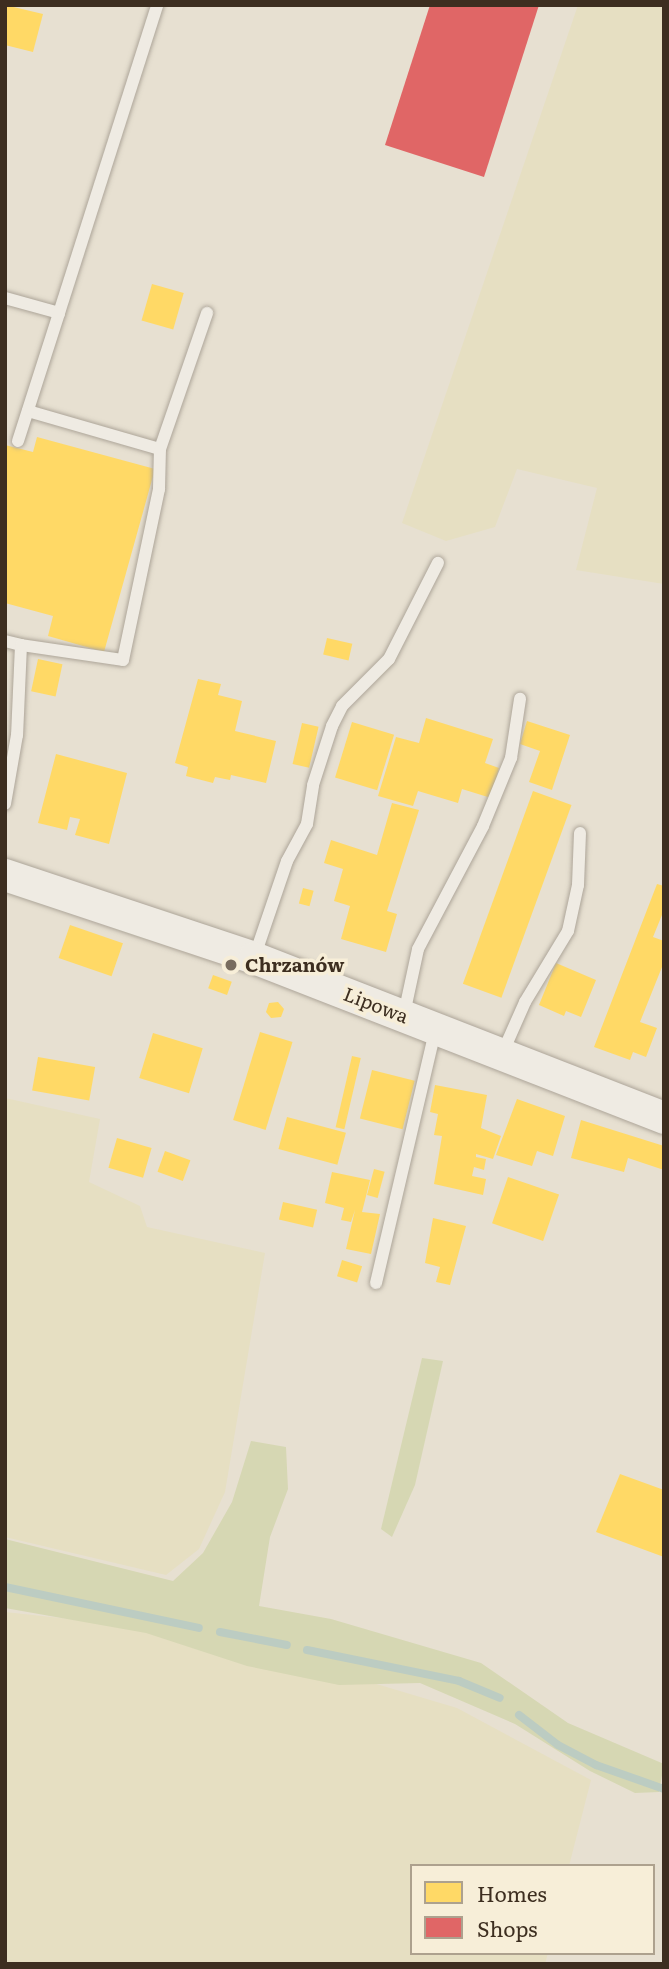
<!DOCTYPE html>
<meta charset="utf-8">
<style>
body{margin:0}
#map{position:relative;width:669px;height:1969px;overflow:hidden;background:#e7e0d1;font-family:Literata,serif}
div>[style]{position:absolute}
.farmland>*{inset:0;background:#e6dfc2}
.green>*{inset:0;background:#d6d7b3}
.homes>*{inset:0;background:#ffd966;transform-origin:0 0}
.shops>*{inset:0;background:#e06666}
.stream>*{height:8px;margin:-4px;padding:0 4px;transform-origin:4px;border-radius:4px;background:#bcccc2}
.roads{filter:drop-shadow(0 0 2px #ada599) drop-shadow(0 0 2px #ada599)}
.service>*{height:12px;margin:-6px;padding:0 6px;transform-origin:6px;border-radius:6px;background:#efebe3}
.tertiary>*{height:32px;margin:-16px;padding:0 16px;transform-origin:16px;border-radius:16px;background:#efebe3}
.dots>*{width:19px;height:19px;translate:-50% -50%;box-sizing:border-box;border:4px solid #f7eed8;border-radius:50%}
span{translate:-50% -50%;white-space:nowrap;text-align:center;line-height:1.15;-webkit-text-stroke:7px #f7eed8;paint-order:stroke}
.poi-label{font-size:19px;color:#3d2e20;font-weight:700}
.left{translate:0 -50%;text-align:left}
.street-label{font-size:19px;color:#3d2e20}
.frame{position:absolute;inset:0;border:7px solid #3d2e20;pointer-events:none}
.legend{position:absolute;left:410px;top:1864px;width:245px;height:91px;box-sizing:border-box;background:#f7eed8;border:2px solid #ada18e;margin:0;padding:9px 12px;list-style:none;font-size:21px;color:#3d2e20}
.legend li{display:flex;align-items:center;gap:14px;height:35px}
.legend b{width:35px;border:2px solid #ada18e}
</style>
<div id="map">
<div class="farmland">
<i style="clip-path:polygon(578px 5px,664px 5px,664px 584px,576px 570px,597px 488px,517px 469px,495px 527px,446px 541px,402px 523px)"></i>
<i style="clip-path:polygon(5px 1098px,100px 1119px,89px 1182px,140px 1206px,147px 1227px,265px 1253px,225px 1492px,199px 1549px,166px 1575px,5px 1537px)"></i>
<i style="clip-path:polygon(5px 1612px,209px 1634px,457px 1708px,591px 1780px,569px 1866px,412px 1866px,412px 1953px,548px 1953px,545px 1964px,5px 1964px)"></i>
</div>
<div class="green">
<i style="clip-path:polygon(422px 1358px,443px 1361px,415px 1485px,392px 1537px,381px 1529px)"></i>
<i style="clip-path:polygon(251px 1441px,286px 1447px,288px 1489px,270px 1537px,259px 1606px,331px 1619px,481px 1663px,568px 1723px,664px 1764px,659px 1792px,635px 1793px,590px 1771px,515px 1724px,420px 1683px,339px 1685px,247px 1666px,146px 1633px,5px 1608px,5px 1539px,173px 1581px,203px 1553px,232px 1502px)"></i>
</div>
<div class="homes">
<i style="clip-path:polygon(5px 5px,43px 14px,33px 52px,5px 45px)"></i>
<i style="left:152px;top:284px;width:33px;height:38px;rotate:16deg"></i>
<i style="clip-path:polygon(37px 437px,155px 469px,104px 652px,48px 636px,53px 616px,5px 603px,5px 445px,33px 452px)"></i>
<i style="left:327px;top:638px;width:26px;height:17px;rotate:13deg"></i>
<i style="left:38px;top:659px;width:25px;height:33px;rotate:12deg"></i>
<i style="clip-path:polygon(198px 679px,221px 684px,218px 695px,242px 701px,235px 731px,276px 741px,266px 783px,231px 775px,230px 780px,215px 777px,213px 783px,186px 776px,188px 767px,175px 763px)"></i>
<i style="clip-path:polygon(426px 718px,493px 739px,485px 763px,499px 768px,491px 798px,462px 789px,458px 803px,418px 791px,413px 806px,378px 796px,396px 737px,419px 743px)"></i>
<i style="clip-path:polygon(527px 721px,570px 735px,552px 790px,529px 782px,540px 751px,520px 744px)"></i>
<i style="left:352px;top:722px;width:44px;height:58px;rotate:17deg"></i>
<i style="left:302px;top:723px;width:17px;height:42px;rotate:13deg"></i>
<i style="clip-path:polygon(56px 754px,127px 773px,109px 844px,75px 835px,80px 819px,70px 817px,67px 830px,38px 823px)"></i>
<i style="left:533px;top:791px;width:41px;height:205px;rotate:20deg"></i>
<i style="clip-path:polygon(392px 803px,419px 810px,387px 911px,397px 914px,386px 952px,341px 939px,350px 906px,334px 901px,343px 869px,324px 863px,331px 840px,377px 855px)"></i>
<i style="clip-path:polygon(657px 884px,664px 886px,664px 910px,653px 937px,664px 941px,664px 962px,640px 1022px,657px 1028px,646px 1057px,633px 1052px,630px 1060px,594px 1047px)"></i>
<i style="left:303px;top:888px;width:11px;height:16px;rotate:15deg"></i>
<i style="left:70px;top:925px;width:56px;height:35px;rotate:19deg"></i>
<i style="clip-path:polygon(556px 963px,596px 980px,581px 1017px,566px 1011px,564px 1016px,539px 1005px)"></i>
<i style="left:213px;top:975px;width:20px;height:14px;rotate:20deg"></i>
<i style="clip-path:polygon(278px 1002px,284px 1009px,281px 1017px,271px 1018px,266px 1012px,269px 1003px)"></i>
<i style="left:260px;top:1032px;width:34px;height:92px;rotate:17deg"></i>
<i style="left:153px;top:1033px;width:52px;height:47px;rotate:17deg"></i>
<i style="left:352px;top:1056px;width:9px;height:73px;rotate:13deg"></i>
<i style="left:38px;top:1057px;width:58px;height:34px;rotate:10deg"></i>
<i style="left:372px;top:1070px;width:44px;height:50px;rotate:14deg"></i>
<i style="clip-path:polygon(435px 1085px,487px 1095px,481px 1128px,501px 1136px,493px 1159px,476px 1154px,476px 1157px,486px 1159px,484px 1170px,474px 1167px,472px 1176px,486px 1179px,483px 1195px,434px 1184px,442px 1136px,434px 1135px,438px 1114px,430px 1112px)"></i>
<i style="clip-path:polygon(517px 1099px,565px 1116px,553px 1156px,537px 1151px,532px 1166px,496px 1155px)"></i>
<i style="left:287px;top:1117px;width:61px;height:33px;rotate:15deg"></i>
<i style="clip-path:polygon(581px 1120px,664px 1146px,664px 1170px,628px 1158px,624px 1172px,571px 1158px)"></i>
<i style="left:117px;top:1138px;width:36px;height:31px;rotate:16deg"></i>
<i style="left:165px;top:1151px;width:27px;height:22px;rotate:20deg"></i>
<i style="left:374px;top:1169px;width:11px;height:27px;rotate:15deg"></i>
<i style="clip-path:polygon(332px 1172px,370px 1180px,362px 1212px,380px 1214px,371px 1254px,346px 1249px,355px 1210px,351px 1222px,341px 1220px,344px 1208px,325px 1203px)"></i>
<i style="left:508px;top:1177px;width:54px;height:49px;rotate:19deg"></i>
<i style="left:283px;top:1202px;width:35px;height:18px;rotate:13deg"></i>
<i style="clip-path:polygon(433px 1218px,466px 1226px,450px 1285px,436px 1282px,440px 1267px,425px 1263px)"></i>
<i style="left:342px;top:1260px;width:21px;height:17px;rotate:17deg"></i>
<i style="clip-path:polygon(620px 1474px,664px 1490px,664px 1557px,596px 1532px)"></i>
</div>
<div class="shops">
<i style="clip-path:polygon(430px 5px,539px 5px,484px 177px,385px 145px)"></i>
</div>
<div class="stream">
<i style="left:5px;top:1587px;width:198px;rotate:11.9deg"></i>
<i style="left:220px;top:1632px;width:68px;rotate:11deg"></i>
<i style="left:307px;top:1650px;width:155px;rotate:11.5deg"></i>
<i style="left:459px;top:1681px;width:44px;rotate:22.5deg"></i>
<i style="left:519px;top:1715px;width:49px;rotate:37.6deg"></i>
<i style="left:558px;top:1745px;width:43px;rotate:27.8deg"></i>
<i style="left:596px;top:1765px;width:72px;rotate:19.4deg"></i>
</div>
<div class="roads">
<div class="service">
<i style="left:5px;top:298px;width:56px;rotate:15.5deg"></i>
<i style="left:59px;top:313px;width:323px;rotate:-72.3deg"></i>
<i style="left:28px;top:411px;width:137px;rotate:16.1deg"></i>
<i style="left:160px;top:449px;width:144px;rotate:-70.9deg"></i>
<i style="left:18px;top:441px;width:134px;rotate:-72.2deg"></i>
<i style="left:5px;top:641px;width:16px;rotate:14deg"></i>
<i style="left:21px;top:645px;width:90px;rotate:92.5deg"></i>
<i style="left:17px;top:735px;width:70px;rotate:99.9deg"></i>
<i style="left:21px;top:645px;width:103px;rotate:8.4deg"></i>
<i style="left:123px;top:660px;width:175px;rotate:-78.1deg"></i>
<i style="left:159px;top:489px;width:40px;rotate:-88.6deg"></i>
<i style="left:254px;top:958px;width:102px;rotate:-71.2deg"></i>
<i style="left:287px;top:861px;width:42px;rotate:-61.6deg"></i>
<i style="left:307px;top:824px;width:39px;rotate:-81deg"></i>
<i style="left:313px;top:785px;width:62px;rotate:-72.1deg"></i>
<i style="left:332px;top:726px;width:22px;rotate:-63deg"></i>
<i style="left:342px;top:706px;width:66px;rotate:-45deg"></i>
<i style="left:389px;top:659px;width:108px;rotate:-63deg"></i>
<i style="left:404px;top:1014px;width:66px;rotate:-77.8deg"></i>
<i style="left:418px;top:949px;width:139px;rotate:-62.1deg"></i>
<i style="left:483px;top:826px;width:74px;rotate:-67.6deg"></i>
<i style="left:511px;top:758px;width:60px;rotate:-81.3deg"></i>
<i style="left:502px;top:1054px;width:57px;rotate:-66.1deg"></i>
<i style="left:525px;top:1002px;width:83px;rotate:-58.8deg"></i>
<i style="left:568px;top:931px;width:47px;rotate:-77.7deg"></i>
<i style="left:578px;top:885px;width:52px;rotate:-87.8deg"></i>
<i style="left:376px;top:1283px;width:262px;rotate:-76.8deg"></i>
</div>
<div class="tertiary">
<i style="left:5px;top:875px;width:262px;rotate:18.4deg"></i>
<i style="left:254px;top:958px;width:440px;rotate:21.3deg"></i>
</div>
</div>
<div class="dots">
<i style="left:231px;top:965px;background:#786c5e"></i>
</div>
<div class="poi-label">
<span class="left" style="left:245px;top:965px">Chrzanów</span>
</div>
<div class="street-label">
<span style="left:376px;top:1005px;rotate:21deg">Lipowa</span>
</div>
<div class="frame"></div>
<ul class="legend">
<li><b style="height:19px;background:#ffd966"></b>Homes</li>
<li><b style="height:19px;background:#e06666"></b>Shops</li>
</ul>
</div>
